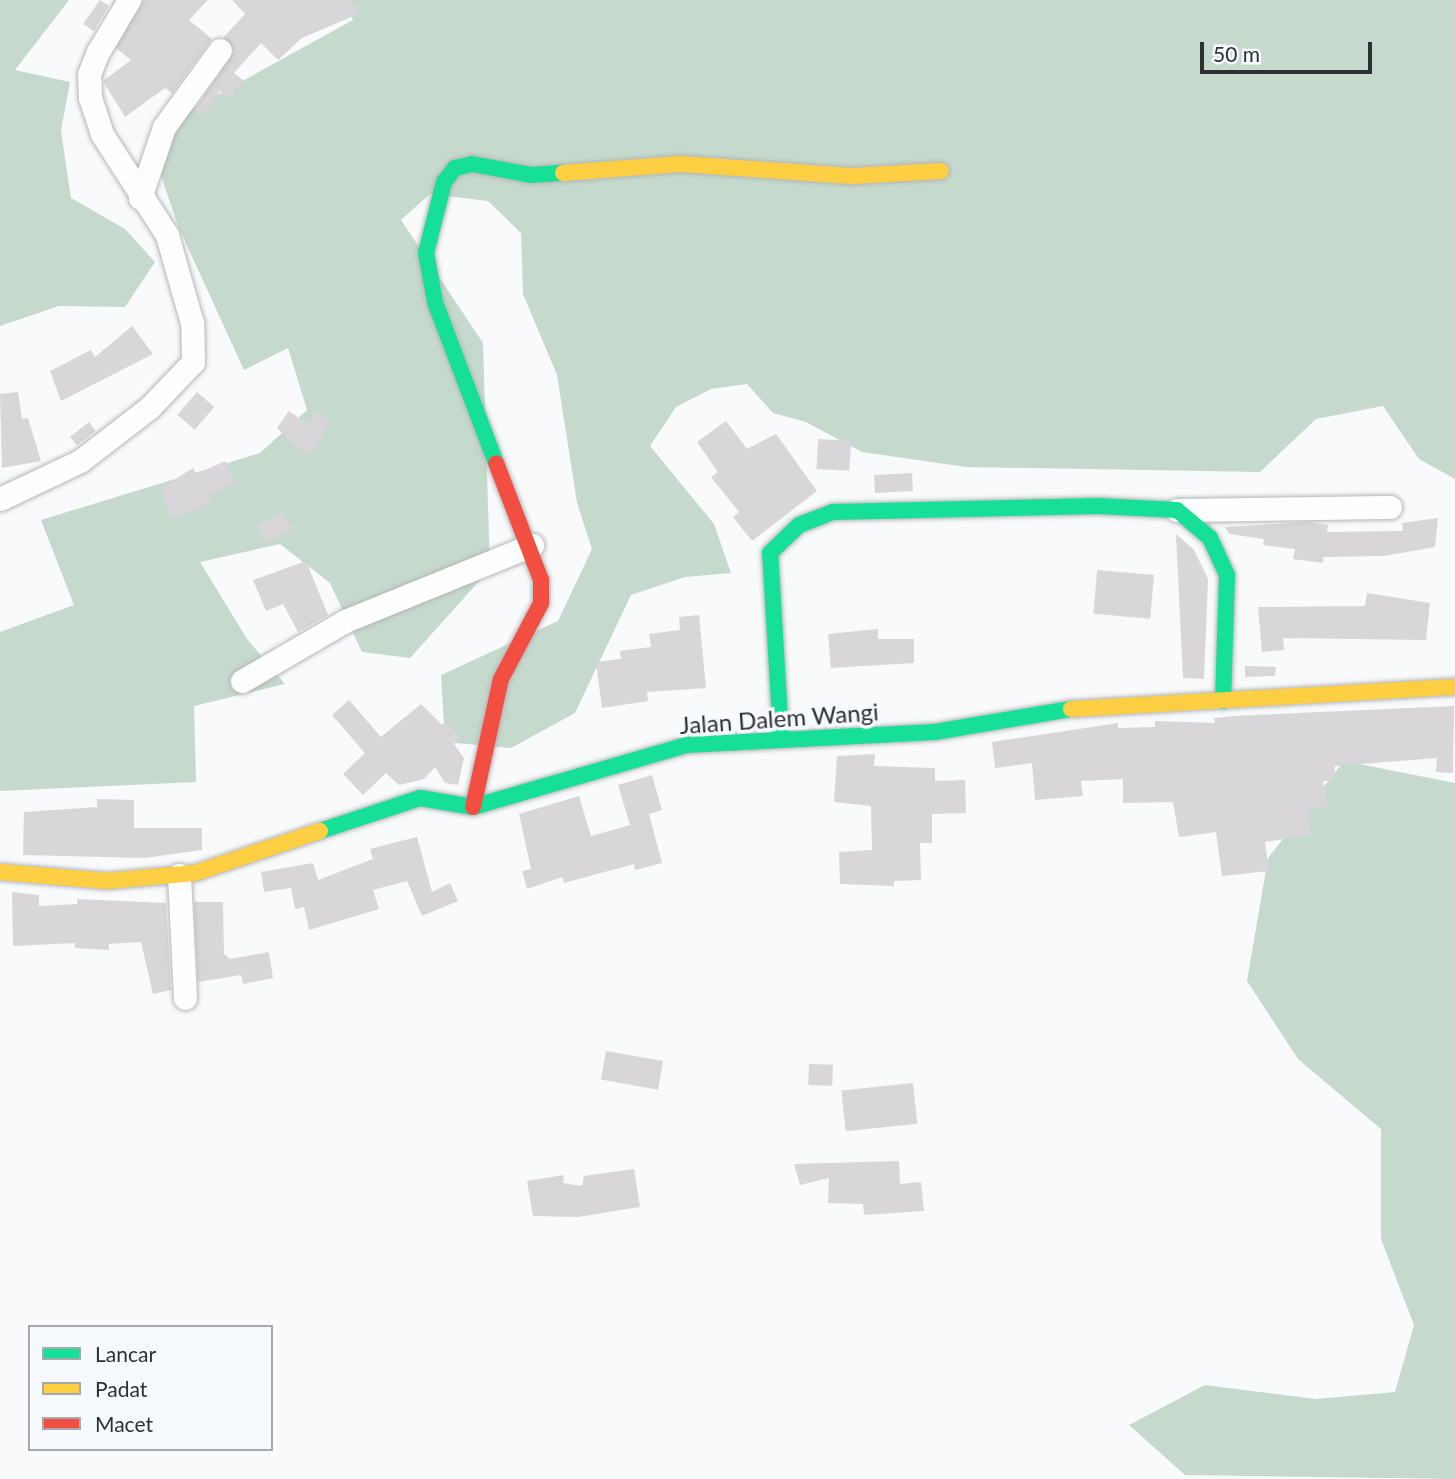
<!DOCTYPE html>
<style>
body{margin:0}
#map{position:relative;width:1455px;height:1479px;overflow:hidden;background:#f8fafc;font-family:Lato,sans-serif}
div>[style]{position:absolute}
.forest>*{inset:0;background:#c5dacc}
.building>*{inset:0;background:#d8d6d9;transform-origin:0 0}
.roads{filter:drop-shadow(0 0 2px #b4b6b8) drop-shadow(0 0 2px #b4b6b8)}
.street>*{height:23px;margin:-11.5px;padding:0 11.5px;transform-origin:11.5px;border-radius:11.5px;background:#fefeff}
.fast>*{height:16px;margin:-8px;padding:0 8px;transform-origin:8px;border-radius:8px;background:#16e098}
.slow>*{height:16px;margin:-8px;padding:0 8px;transform-origin:8px;border-radius:8px;background:#ffcf43}
.jam>*{height:16px;margin:-8px;padding:0 8px;transform-origin:8px;border-radius:8px;background:#f24e42}
span{translate:-50% -50%;white-space:nowrap;text-align:center;line-height:1.15;-webkit-text-stroke:7px #f6f9fe;paint-order:stroke}
.street-label{font-size:24px;color:#2e3134}
.legend{position:absolute;left:28px;top:1325px;width:245px;height:126px;box-sizing:border-box;background:#f6f9fe;border:2px solid #a6a9ad;margin:0;padding:9px 12px;list-style:none;font-size:21px;color:#2e3134}
.legend li{display:flex;align-items:center;gap:14px;height:35px}
.legend b{width:35px;border:2px solid #a6a9ad}
.scale{position:absolute;left:1200px;top:42px;width:172px;height:32px;box-sizing:border-box;border:4px solid #2e3134;border-top:0;padding-left:9px;font-size:21px;line-height:24px;white-space:nowrap;color:#2e3134;-webkit-text-stroke:5px #f6f9fe;paint-order:stroke}
</style>
<div id="map">
<div class="forest">
<i style="clip-path:polygon(0 0,69px 0,15px 70px,70px 82px,61px 131px,71px 198px,125px 229px,155px 262px,125px 307px,59px 306px,0 326px)"></i>
<i style="clip-path:polygon(344px 0,1455px 0,1455px 479px,1419px 459px,1383px 406px,1316px 419px,1260px 472px,966px 467px,862px 452px,806px 422px,773px 413px,747px 384px,711px 389px,676px 407px,650px 446px,714px 524px,731px 573px,685px 577px,631px 595px,575px 713px,511px 748px,445px 742px,441px 675px,558px 621px,592px 549px,577px 503px,557px 375px,523px 294px,521px 233px,488px 201px,430px 194px,401px 220px,483px 343px,490px 569px,410px 658px,362px 652px,330px 583px,280px 544px,200px 562px,247px 639px,285px 684px,194px 706px,196px 782px,0 791px,0 632px,74px 605px,41px 520px,260px 453px,307px 410px,288px 348px,244px 370px,178px 226px,155px 158px,184px 113px,353px 20px)"></i>
<i style="clip-path:polygon(1344px 761px,1455px 783px,1455px 1479px,1185px 1475px,1129px 1425px,1205px 1385px,1316px 1399px,1395px 1392px,1414px 1325px,1381px 1239px,1381px 1129px,1298px 1059px,1247px 981px,1268px 858px)"></i>
</div>
<div class="building">
<i style="clip-path:polygon(100px 0,109px 6px,94px 31px,83px 24px)"></i>
<i style="clip-path:polygon(143px 0,208px 0,189px 20px,212px 39px,172px 93px,165px 88px,125px 117px,103px 81px,131px 60px,116px 48px)"></i>
<i style="clip-path:polygon(232px 0,352px 0,356px 15px,302px 38px,278px 60px,261px 43px,234px 73px,243px 80px,229px 99px,220px 91px,203px 115px,195px 109px,234px 52px,224px 37px,245px 14px)"></i>
<i style="clip-path:polygon(132px 326px,153px 354px,61px 401px,50px 371px,91px 350px,95px 357px)"></i>
<i style="clip-path:polygon(18px 392px,22px 419px,28px 418px,41px 461px,2px 468px,0 394px)"></i>
<i style="left:197px;top:392px;width:23px;height:30px;rotate:41deg"></i>
<i style="clip-path:polygon(289px 411px,308px 424px,316px 411px,331px 421px,308px 456px,277px 428px)"></i>
<i style="clip-path:polygon(726px 421px,747px 449px,776px 434px,817px 491px,752px 541px,733px 517px,739px 512px,711px 477px,718px 472px,697px 442px)"></i>
<i style="left:89px;top:422px;width:11px;height:24px;rotate:52deg"></i>
<i style="left:818px;top:439px;width:33px;height:30px;rotate:3deg"></i>
<i style="clip-path:polygon(225px 461px,235px 483px,209px 495px,212px 500px,194px 511px,171px 517px,160px 489px,193px 468px,196px 474px)"></i>
<i style="left:912px;top:473px;width:18px;height:38px;rotate:87deg"></i>
<i style="left:282px;top:512px;width:20px;height:28px;rotate:60deg"></i>
<i style="clip-path:polygon(1438px 518px,1435px 547px,1384px 556px,1323px 557px,1323px 563px,1293px 559px,1295px 549px,1263px 545px,1264px 539px,1229px 534px,1225px 527px,1308px 522px,1328px 525px,1327px 532px,1403px 531px,1402px 523px)"></i>
<i style="clip-path:polygon(1176px 534px,1194px 550px,1208px 579px,1204px 679px,1183px 678px)"></i>
<i style="clip-path:polygon(306px 561px,328px 615px,298px 632px,283px 604px,266px 611px,253px 580px)"></i>
<i style="left:1154px;top:575px;width:44px;height:57px;rotate:95deg"></i>
<i style="clip-path:polygon(1367px 593px,1430px 603px,1426px 640px,1283px 638px,1284px 650px,1262px 652px,1258px 607px,1365px 606px)"></i>
<i style="clip-path:polygon(699px 615px,706px 688px,647px 692px,648px 701px,602px 708px,596px 662px,621px 659px,620px 651px,651px 647px,649px 634px,680px 630px,679px 617px)"></i>
<i style="clip-path:polygon(878px 629px,878px 639px,914px 639px,914px 663px,831px 668px,828px 634px)"></i>
<i style="clip-path:polygon(1245px 666px,1276px 667px,1275px 676px,1245px 677px)"></i>
<i style="clip-path:polygon(349px 700px,381px 737px,421px 704px,442px 725px,445px 722px,461px 737px,454px 744px,464px 758px,458px 785px,445px 783px,435px 767px,424px 779px,399px 785px,386px 773px,363px 795px,343px 774px,365px 753px,332px 715px)"></i>
<i style="clip-path:polygon(1454px 706px,1453px 773px,1436px 772px,1437px 758px,1335px 766px,1334px 781px,1323px 781px,1328px 806px,1307px 809px,1311px 835px,1265px 842px,1269px 871px,1222px 876px,1216px 832px,1179px 837px,1173px 802px,1123px 803px,1123px 779px,1081px 781px,1083px 796px,1035px 800px,1032px 763px,995px 768px,992px 742px,1118px 723px,1118px 728px,1155px 727px,1155px 721px,1215px 723px,1214px 718px,1234px 716px)"></i>
<i style="clip-path:polygon(875px 754px,874px 766px,935px 768px,935px 781px,965px 780px,966px 813px,932px 814px,932px 843px,920px 843px,921px 880px,894px 881px,894px 886px,840px 884px,839px 852px,872px 850px,871px 806px,834px 802px,837px 756px)"></i>
<i style="clip-path:polygon(652px 775px,662px 810px,649px 814px,662px 863px,635px 870px,634px 864px,564px 883px,562px 877px,527px 889px,522px 871px,531px 869px,519px 814px,579px 796px,591px 836px,630px 825px,618px 785px)"></i>
<i style="clip-path:polygon(97px 799px,134px 800px,134px 828px,202px 828px,202px 850px,144px 858px,23px 855px,24px 812px,97px 807px)"></i>
<i style="clip-path:polygon(417px 837px,432px 892px,450px 883px,458px 901px,422px 916px,407px 881px,373px 890px,379px 909px,309px 930px,304px 907px,295px 909px,291px 888px,264px 892px,261px 872px,313px 863px,318px 880px,373px 859px,370px 849px)"></i>
<i style="clip-path:polygon(12px 892px,39px 895px,39px 906px,77px 904px,77px 899px,166px 903px,171px 990px,153px 994px,141px 942px,109px 944px,109px 950px,75px 948px,75px 943px,13px 946px)"></i>
<i style="clip-path:polygon(194px 902px,223px 902px,224px 954px,230px 959px,269px 952px,273px 978px,243px 984px,241px 975px,198px 982px)"></i>
<i style="left:606px;top:1051px;width:58px;height:29px;rotate:10deg"></i>
<i style="left:809px;top:1064px;width:24px;height:21px;rotate:2deg"></i>
<i style="left:913px;top:1083px;width:41px;height:72px;rotate:84deg"></i>
<i style="clip-path:polygon(899px 1161px,900px 1184px,921px 1182px,924px 1211px,864px 1215px,863px 1204px,828px 1203px,829px 1178px,800px 1185px,794px 1164px)"></i>
<i style="clip-path:polygon(634px 1169px,640px 1207px,578px 1217px,533px 1216px,527px 1181px,564px 1175px,563px 1183px,582px 1186px,584px 1176px)"></i>
</div>
<div class="roads">
<div class="street">
<i style="left:140px;top:198px;width:75px;rotate:-71.3deg"></i>
<i style="left:164px;top:127px;width:95px;rotate:-54deg"></i>
<i style="left:0;top:499px;width:89px;rotate:-25.4deg"></i>
<i style="left:80px;top:461px;width:88px;rotate:-37.6deg"></i>
<i style="left:150px;top:407px;width:62px;rotate:-46.3deg"></i>
<i style="left:193px;top:362px;width:39px;rotate:-91deg"></i>
<i style="left:192px;top:323px;width:91px;rotate:-105.9deg"></i>
<i style="left:167px;top:235px;width:120px;rotate:-122.8deg"></i>
<i style="left:102px;top:134px;width:38px;rotate:-108deg"></i>
<i style="left:90px;top:98px;width:24px;rotate:-92deg"></i>
<i style="left:89px;top:74px;width:24px;rotate:-68deg"></i>
<i style="left:98px;top:52px;width:61px;rotate:-59.2deg"></i>
<i style="left:1177px;top:510px;width:213px;rotate:-0.8deg"></i>
<i style="left:242px;top:681px;width:119px;rotate:-30.2deg"></i>
<i style="left:345px;top:621px;width:202px;rotate:-22.1deg"></i>
<i style="left:179px;top:875px;width:123px;rotate:87.2deg"></i>
</div>
<div class="fast">
<i style="left:496px;top:463px;width:172px;rotate:-110.8deg"></i>
<i style="left:435px;top:302px;width:50px;rotate:-100.4deg"></i>
<i style="left:426px;top:253px;width:73px;rotate:-75.8deg"></i>
<i style="left:444px;top:182px;width:18px;rotate:-52deg"></i>
<i style="left:455px;top:168px;width:17px;rotate:-13deg"></i>
<i style="left:472px;top:164px;width:61px;rotate:10.4deg"></i>
<i style="left:532px;top:175px;width:31px;rotate:-4deg"></i>
<i style="left:781px;top:736px;width:183px;rotate:-93.4deg"></i>
<i style="left:770px;top:553px;width:40px;rotate:-44deg"></i>
<i style="left:799px;top:525px;width:36px;rotate:-21deg"></i>
<i style="left:833px;top:512px;width:265px;rotate:-1.3deg"></i>
<i style="left:1098px;top:506px;width:79px;rotate:2.9deg"></i>
<i style="left:1177px;top:510px;width:43px;rotate:40.3deg"></i>
<i style="left:1210px;top:538px;width:41px;rotate:65.3deg"></i>
<i style="left:1227px;top:575px;width:126px;rotate:91.8deg"></i>
<i style="left:320px;top:831px;width:105px;rotate:-18.3deg"></i>
<i style="left:420px;top:798px;width:54px;rotate:9.6deg"></i>
<i style="left:473px;top:807px;width:222px;rotate:-16.2deg"></i>
<i style="left:686px;top:745px;width:249px;rotate:-3deg"></i>
<i style="left:935px;top:732px;width:138px;rotate:-9.6deg"></i>
</div>
<div class="slow">
<i style="left:563px;top:173px;width:118px;rotate:-4.4deg"></i>
<i style="left:681px;top:164px;width:171px;rotate:4deg"></i>
<i style="left:852px;top:176px;width:89px;rotate:-3.2deg"></i>
<i style="left:1071px;top:709px;width:385px;rotate:-3.3deg"></i>
<i style="left:0;top:872px;width:108px;rotate:4.8deg"></i>
<i style="left:108px;top:881px;width:87px;rotate:-5.3deg"></i>
<i style="left:195px;top:873px;width:132px;rotate:-18.6deg"></i>
</div>
<div class="jam">
<i style="left:473px;top:807px;width:131px;rotate:-77.7deg"></i>
<i style="left:501px;top:679px;width:86px;rotate:-62.2deg"></i>
<i style="left:541px;top:603px;width:23px;rotate:-90deg"></i>
<i style="left:541px;top:580px;width:125px;rotate:-111deg"></i>
</div>
</div>
<div class="street-label">
<span style="left:779px;top:718px;rotate:-4deg">Jalan Dalem Wangi</span>
</div>
<ul class="legend">
<li><b style="height:9px;background:#16e098"></b>Lancar</li>
<li><b style="height:9px;background:#ffcf43"></b>Padat</li>
<li><b style="height:9px;background:#f24e42"></b>Macet</li>
</ul>
<div class="scale">50 m</div>
</div>
